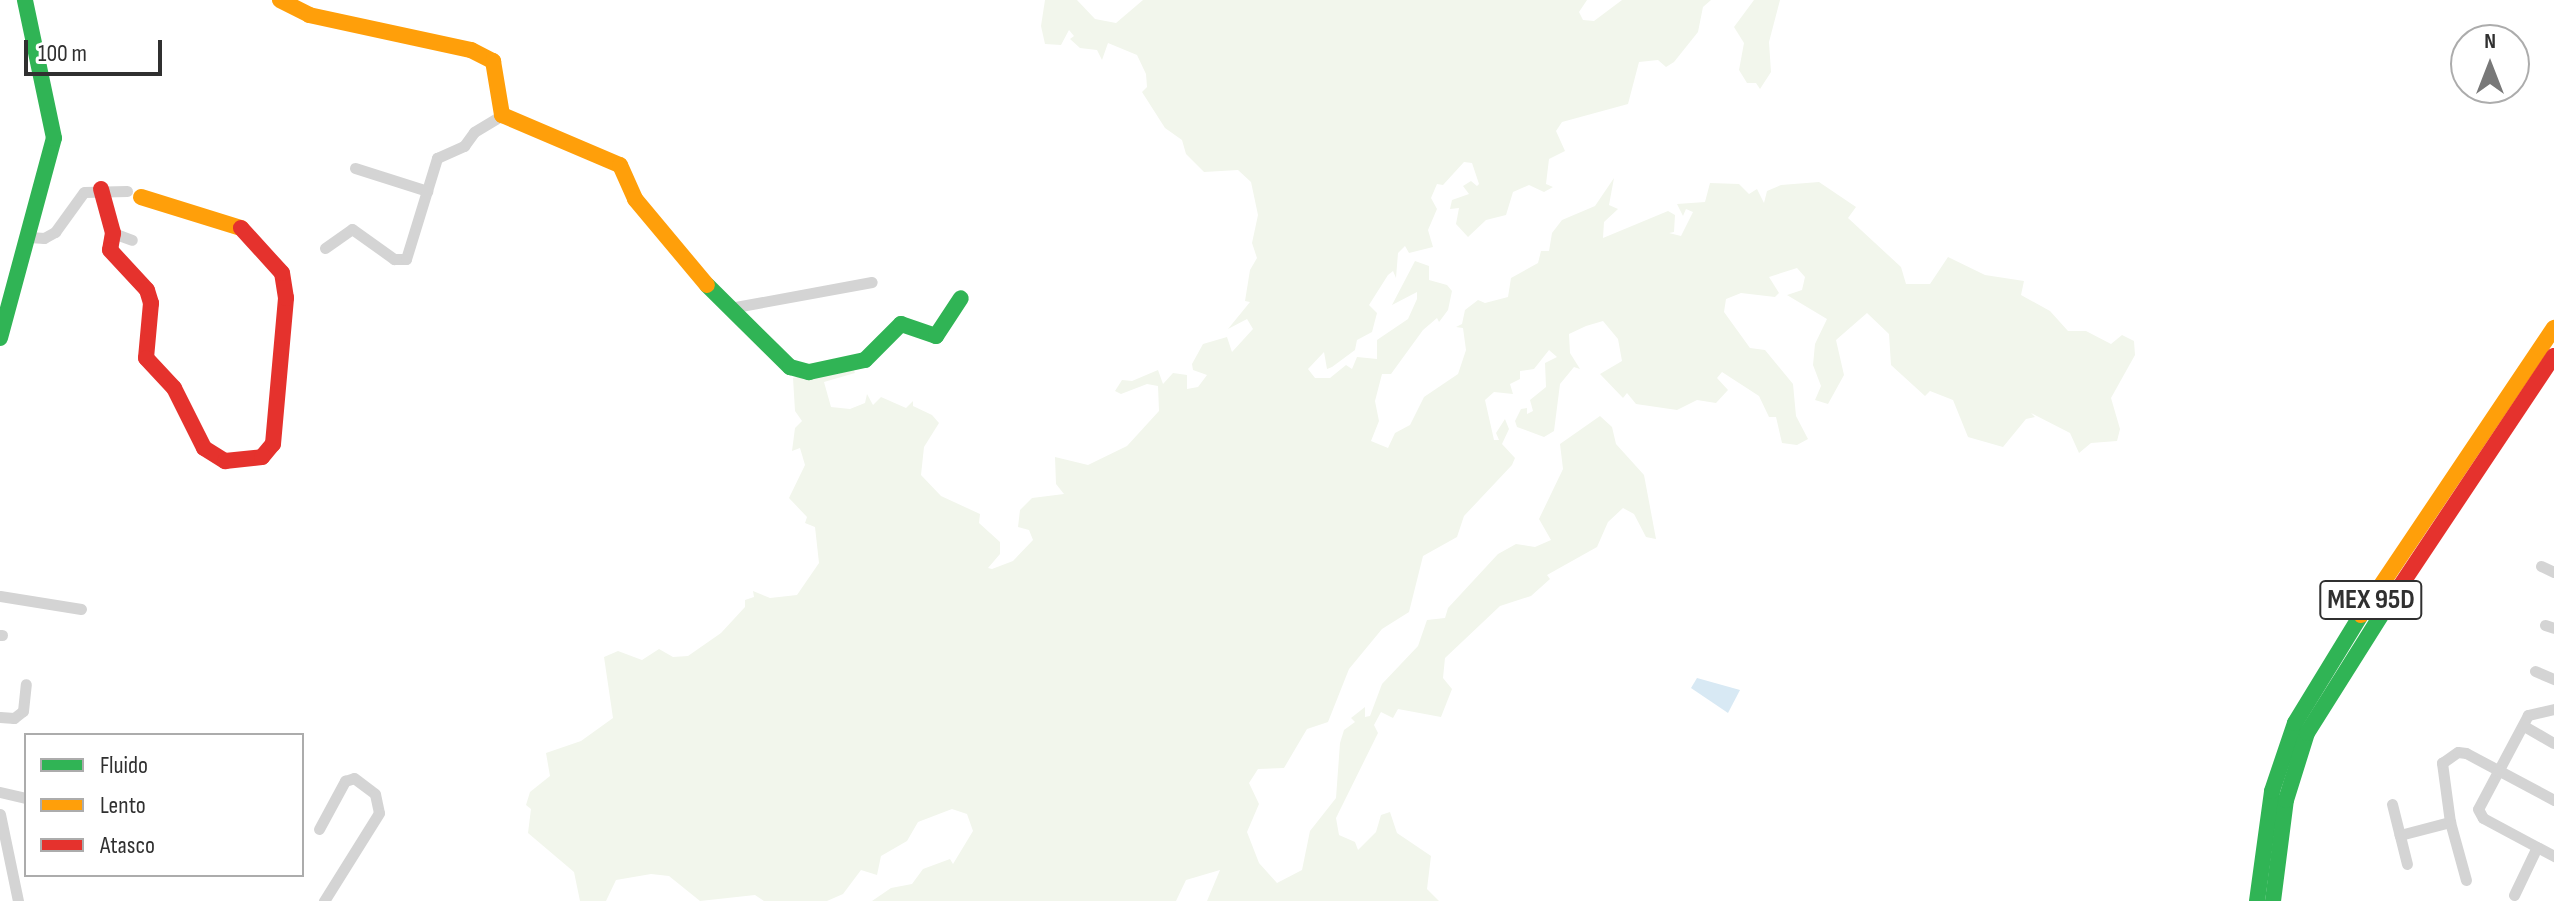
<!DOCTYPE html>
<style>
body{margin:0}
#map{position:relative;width:2554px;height:901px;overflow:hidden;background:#fff;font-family:"Sofia Sans Condensed",sans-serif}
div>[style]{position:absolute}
.green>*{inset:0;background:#f2f6ec}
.water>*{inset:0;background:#d8e9f4}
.street>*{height:11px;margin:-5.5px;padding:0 5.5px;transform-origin:5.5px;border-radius:5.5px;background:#d4d4d4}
.fast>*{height:16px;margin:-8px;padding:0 8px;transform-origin:8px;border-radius:8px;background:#30b455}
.slow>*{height:16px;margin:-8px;padding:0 8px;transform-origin:8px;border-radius:8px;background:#ff9f0a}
.jam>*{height:16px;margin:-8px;padding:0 8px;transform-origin:8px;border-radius:8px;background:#e5322d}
span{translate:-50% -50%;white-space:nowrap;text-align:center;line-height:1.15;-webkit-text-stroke:8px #fff;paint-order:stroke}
.shield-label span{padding:2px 6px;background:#fff;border:2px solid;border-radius:6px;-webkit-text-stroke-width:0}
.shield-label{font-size:28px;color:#303030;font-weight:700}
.legend{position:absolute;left:24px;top:733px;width:280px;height:144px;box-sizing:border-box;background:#fff;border:2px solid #acacac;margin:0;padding:10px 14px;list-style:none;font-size:24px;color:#303030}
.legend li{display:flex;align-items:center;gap:16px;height:40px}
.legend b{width:40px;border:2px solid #acacac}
.north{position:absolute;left:2450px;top:24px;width:80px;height:80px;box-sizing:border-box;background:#fff;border:2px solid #acacac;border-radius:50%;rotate:0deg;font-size:22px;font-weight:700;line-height:32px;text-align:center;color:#303030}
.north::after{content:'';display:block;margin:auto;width:28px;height:36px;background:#787878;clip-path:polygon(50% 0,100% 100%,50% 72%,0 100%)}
.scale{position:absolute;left:24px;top:40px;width:138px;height:36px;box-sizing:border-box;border:4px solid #303030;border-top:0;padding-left:10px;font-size:24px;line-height:28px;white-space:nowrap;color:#303030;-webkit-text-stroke:6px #fff;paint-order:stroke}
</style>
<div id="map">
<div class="green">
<i style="clip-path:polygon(1045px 0,1077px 0,1095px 19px,1116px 23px,1143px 0,1587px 0,1579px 12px,1583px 20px,1594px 21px,1622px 0,1711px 0,1703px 7px,1698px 32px,1674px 62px,1666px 67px,1658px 60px,1639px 62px,1628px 104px,1562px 122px,1556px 131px,1565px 151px,1549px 159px,1546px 184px,1553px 187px,1544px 192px,1529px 185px,1513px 192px,1506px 215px,1486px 220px,1468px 237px,1456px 224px,1459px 208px,1450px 209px,1452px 200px,1469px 194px,1463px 186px,1471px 181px,1477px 186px,1479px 184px,1472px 163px,1464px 162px,1443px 185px,1437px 184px,1431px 198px,1437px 209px,1428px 230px,1433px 247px,1409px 253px,1405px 246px,1398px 253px,1396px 278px,1393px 271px,1388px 275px,1369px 305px,1377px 313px,1372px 332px,1357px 340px,1355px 350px,1332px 367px,1327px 369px,1324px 352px,1308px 369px,1315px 378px,1330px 378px,1346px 365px,1352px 369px,1357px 357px,1377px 359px,1377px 340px,1408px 319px,1417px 299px,1417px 292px,1392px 305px,1415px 261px,1429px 266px,1429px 280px,1447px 285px,1452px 291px,1448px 310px,1439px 322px,1437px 318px,1423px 330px,1391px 374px,1382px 374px,1375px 401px,1379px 421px,1371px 441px,1388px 448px,1395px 433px,1410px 425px,1424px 397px,1458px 374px,1466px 350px,1463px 328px,1456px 327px,1462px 324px,1465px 310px,1478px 300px,1485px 303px,1508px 297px,1511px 278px,1538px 263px,1541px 251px,1549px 251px,1552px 233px,1562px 220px,1595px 206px,1614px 178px,1609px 205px,1618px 209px,1604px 222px,1603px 238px,1668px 211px,1675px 215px,1674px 232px,1669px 233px,1681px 236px,1693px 212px,1686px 209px,1683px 216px,1677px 204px,1705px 202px,1710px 183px,1739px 184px,1749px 194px,1757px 189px,1764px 203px,1767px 191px,1781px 185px,1819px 182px,1856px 207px,1848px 218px,1901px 267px,1906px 284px,1930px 284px,1948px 257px,1985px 275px,2024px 281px,2021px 295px,2050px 311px,2068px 331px,2086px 331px,2111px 344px,2122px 335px,2134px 341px,2135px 355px,2111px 398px,2120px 429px,2117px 441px,2091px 443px,2079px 453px,2070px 433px,2031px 413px,2035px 417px,2026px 419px,2003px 447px,1968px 437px,1953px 400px,1930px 391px,1925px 396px,1891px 365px,1889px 334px,1867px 313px,1836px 340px,1844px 375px,1828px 404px,1815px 400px,1821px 386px,1813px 365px,1815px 344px,1827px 319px,1787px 295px,1802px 290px,1805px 277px,1797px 268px,1769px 277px,1779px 293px,1775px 297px,1741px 293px,1726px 299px,1724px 312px,1750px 348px,1765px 350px,1793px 384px,1796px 416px,1808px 439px,1797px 445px,1782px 443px,1776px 417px,1769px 417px,1759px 396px,1722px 372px,1717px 378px,1728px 390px,1716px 403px,1697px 400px,1677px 410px,1636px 404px,1627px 393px,1623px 398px,1600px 374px,1622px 361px,1618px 339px,1603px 321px,1586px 326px,1569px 334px,1570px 353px,1580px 369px,1574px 367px,1560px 384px,1554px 431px,1544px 437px,1517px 427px,1515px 421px,1521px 409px,1527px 408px,1527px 414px,1533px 411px,1530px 400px,1546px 387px,1545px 363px,1557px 357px,1549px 350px,1534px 369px,1520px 371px,1520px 379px,1510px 384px,1513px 394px,1494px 392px,1485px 400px,1494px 440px,1499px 440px,1496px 433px,1505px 419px,1509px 429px,1502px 444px,1515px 458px,1512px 465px,1464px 516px,1457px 537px,1423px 556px,1409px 612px,1382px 629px,1349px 669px,1328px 722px,1307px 729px,1284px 768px,1258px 769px,1249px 783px,1259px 804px,1247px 832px,1259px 863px,1277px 883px,1302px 870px,1310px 831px,1336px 798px,1340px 743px,1344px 730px,1355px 722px,1351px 718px,1365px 707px,1365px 717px,1370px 716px,1382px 684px,1418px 646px,1427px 620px,1445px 618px,1448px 608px,1498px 554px,1516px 544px,1535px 547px,1551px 540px,1539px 519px,1563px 469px,1560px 444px,1600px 416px,1612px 427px,1616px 444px,1644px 475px,1656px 539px,1646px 537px,1634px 514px,1623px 508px,1608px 522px,1597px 547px,1547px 575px,1550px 579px,1531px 596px,1500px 606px,1445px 658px,1443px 678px,1452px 689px,1441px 717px,1398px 709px,1393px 718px,1381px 712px,1374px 725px,1378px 733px,1336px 818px,1339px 835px,1355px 842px,1358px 850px,1376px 832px,1381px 815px,1390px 812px,1397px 833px,1431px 856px,1427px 889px,1439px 901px,1207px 901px,1220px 870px,1186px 880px,1176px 901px,872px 901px,891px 888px,912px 884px,923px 869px,950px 859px,953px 864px,973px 831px,967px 814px,952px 809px,918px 822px,907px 841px,881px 856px,877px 875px,861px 870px,843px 894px,827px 901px,764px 901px,755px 895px,700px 901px,669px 876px,651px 874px,616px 880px,606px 901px,580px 901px,574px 872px,528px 833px,531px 809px,526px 805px,530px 792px,550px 776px,546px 753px,581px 741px,613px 718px,604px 657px,618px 651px,642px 660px,659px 649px,673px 657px,688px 656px,721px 633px,745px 607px,745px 600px,754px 597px,753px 591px,770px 598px,797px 595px,819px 563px,815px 527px,805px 523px,807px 517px,789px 498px,805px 465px,800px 448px,792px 451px,795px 428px,802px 421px,795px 411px,793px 378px,851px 364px,855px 373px,824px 382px,831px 407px,850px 409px,865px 403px,867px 394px,873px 405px,881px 397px,906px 408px,913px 401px,913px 406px,932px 415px,939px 423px,924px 447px,921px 475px,941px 496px,980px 514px,979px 523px,1000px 542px,1000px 554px,988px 568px,992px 569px,1013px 561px,1033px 540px,1029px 530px,1018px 527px,1020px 510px,1032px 498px,1064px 494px,1056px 484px,1055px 457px,1088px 465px,1127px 446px,1159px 411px,1158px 386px,1147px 384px,1121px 394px,1115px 391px,1122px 380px,1132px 381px,1158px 370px,1163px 384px,1173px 373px,1187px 375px,1187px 389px,1198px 387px,1207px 375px,1193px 370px,1192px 364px,1203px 344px,1227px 337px,1232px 352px,1253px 329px,1247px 319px,1228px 329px,1250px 302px,1245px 301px,1250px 270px,1257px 258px,1252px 243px,1258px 215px,1251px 182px,1238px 170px,1204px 172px,1186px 154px,1182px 140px,1165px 128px,1142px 92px,1147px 87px,1146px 74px,1137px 55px,1108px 43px,1102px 60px,1097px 50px,1080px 48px,1070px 39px,1074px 36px,1069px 30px,1061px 45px,1045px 44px,1041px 26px)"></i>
<i style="clip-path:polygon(1754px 0,1780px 0,1769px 42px,1771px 72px,1760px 89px,1756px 83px,1747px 83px,1739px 70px,1744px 43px,1734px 27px)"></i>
</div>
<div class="water">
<i style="clip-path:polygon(1697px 678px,1740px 690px,1728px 713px,1691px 688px)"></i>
</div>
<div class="street">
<i style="left:355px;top:168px;width:76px;rotate:17.7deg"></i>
<i style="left:113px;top:233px;width:20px;rotate:20deg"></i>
<i style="left:29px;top:237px;width:15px;rotate:4deg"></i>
<i style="left:44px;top:238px;width:13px;rotate:-29deg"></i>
<i style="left:55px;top:232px;width:49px;rotate:-54.1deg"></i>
<i style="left:84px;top:192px;width:43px;rotate:-1.3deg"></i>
<i style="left:325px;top:248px;width:33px;rotate:-35deg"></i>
<i style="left:352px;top:229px;width:52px;rotate:35.5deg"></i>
<i style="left:394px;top:259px;width:12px"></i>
<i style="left:406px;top:259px;width:106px;rotate:-72.9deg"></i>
<i style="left:437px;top:158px;width:30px;rotate:-24deg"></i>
<i style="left:464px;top:146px;width:17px;rotate:-54deg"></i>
<i style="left:474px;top:132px;width:33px;rotate:-31deg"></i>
<i style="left:730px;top:308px;width:144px;rotate:-10.4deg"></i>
<i style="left:2541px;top:566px;width:14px;rotate:25deg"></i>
<i style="left:0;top:596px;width:82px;rotate:9.1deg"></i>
<i style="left:2545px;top:625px;width:9px;rotate:18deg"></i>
<i style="left:0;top:635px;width:2px"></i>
<i style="left:2535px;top:671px;width:21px;rotate:23deg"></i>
<i style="left:2554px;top:709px;width:27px;rotate:167deg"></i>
<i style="left:2528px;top:715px;width:106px;rotate:118deg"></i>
<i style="left:2478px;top:809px;width:10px;rotate:61deg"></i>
<i style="left:2483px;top:818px;width:81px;rotate:28.2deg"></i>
<i style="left:0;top:717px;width:14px;rotate:4deg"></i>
<i style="left:14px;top:718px;width:11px;rotate:-38deg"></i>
<i style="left:23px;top:711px;width:27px;rotate:-84deg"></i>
<i style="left:2524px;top:726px;width:34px;rotate:30deg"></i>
<i style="left:0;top:792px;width:27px;rotate:13deg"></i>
<i style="left:2392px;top:804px;width:32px;rotate:76deg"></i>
<i style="left:0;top:814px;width:89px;rotate:78.3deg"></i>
<i style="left:319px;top:829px;width:55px;rotate:-61.6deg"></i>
<i style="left:345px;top:781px;width:9px;rotate:-18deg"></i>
<i style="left:354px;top:778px;width:26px;rotate:37deg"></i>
<i style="left:375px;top:794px;width:19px;rotate:78deg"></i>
<i style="left:379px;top:813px;width:104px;rotate:122deg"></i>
<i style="left:2407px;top:864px;width:30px;rotate:-104deg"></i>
<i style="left:2400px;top:835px;width:52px;rotate:-14.6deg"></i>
<i style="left:2466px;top:880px;width:60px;rotate:-105.4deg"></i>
<i style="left:2450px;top:822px;width:60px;rotate:-97.7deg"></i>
<i style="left:2442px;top:763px;width:19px;rotate:-35deg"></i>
<i style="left:2458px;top:752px;width:8px;rotate:7deg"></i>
<i style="left:2466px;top:753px;width:100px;rotate:28.1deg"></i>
<i style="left:2514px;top:895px;width:53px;rotate:-64.4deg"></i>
</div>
<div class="fast">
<i style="left:707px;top:285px;width:117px;rotate:44.7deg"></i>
<i style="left:790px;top:367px;width:20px;rotate:15deg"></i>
<i style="left:809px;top:372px;width:57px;rotate:-12.1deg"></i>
<i style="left:865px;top:360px;width:51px;rotate:-45deg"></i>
<i style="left:901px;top:324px;width:37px;rotate:19deg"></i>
<i style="left:936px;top:336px;width:45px;rotate:-56.7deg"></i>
<i style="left:0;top:338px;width:207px;rotate:-74.9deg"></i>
<i style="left:54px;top:138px;width:141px;rotate:-101.9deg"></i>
<i style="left:2257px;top:901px;width:111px;rotate:-82.2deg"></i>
<i style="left:2272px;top:791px;width:72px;rotate:-71.3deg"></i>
<i style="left:2295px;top:723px;width:127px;rotate:-58.6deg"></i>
<i style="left:2273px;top:901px;width:102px;rotate:-82.7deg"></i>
<i style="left:2286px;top:800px;width:70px;rotate:-72.6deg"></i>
<i style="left:2307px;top:733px;width:154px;rotate:-57.8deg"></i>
</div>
<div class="slow">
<i style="left:280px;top:0;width:33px;rotate:27deg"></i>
<i style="left:309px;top:15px;width:166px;rotate:12.2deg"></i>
<i style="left:471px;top:50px;width:25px;rotate:27deg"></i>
<i style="left:493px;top:61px;width:55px;rotate:80.5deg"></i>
<i style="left:502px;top:115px;width:128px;rotate:23deg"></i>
<i style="left:620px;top:165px;width:37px;rotate:66deg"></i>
<i style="left:635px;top:199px;width:112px;rotate:50.1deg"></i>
<i style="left:141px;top:197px;width:105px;rotate:17.2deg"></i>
<i style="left:2361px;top:615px;width:346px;rotate:-56.1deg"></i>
</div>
<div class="jam">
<i style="left:101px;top:189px;width:46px;rotate:74.7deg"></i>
<i style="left:113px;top:233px;width:17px;rotate:100deg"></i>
<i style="left:110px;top:250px;width:54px;rotate:47.2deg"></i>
<i style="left:147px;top:290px;width:14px;rotate:73deg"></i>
<i style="left:151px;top:303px;width:55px;rotate:95.2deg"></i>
<i style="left:146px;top:358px;width:41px;rotate:47deg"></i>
<i style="left:174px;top:388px;width:67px;rotate:63.4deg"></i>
<i style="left:204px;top:448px;width:25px;rotate:32deg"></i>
<i style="left:225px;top:461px;width:37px;rotate:-6deg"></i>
<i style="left:262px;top:457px;width:17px;rotate:-50deg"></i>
<i style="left:273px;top:444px;width:147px;rotate:-84.9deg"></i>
<i style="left:286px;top:298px;width:25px;rotate:-99deg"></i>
<i style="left:282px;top:273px;width:61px;rotate:-132.3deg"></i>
<i style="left:2389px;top:603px;width:297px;rotate:-56.3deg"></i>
</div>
<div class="shield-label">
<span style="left:2371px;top:600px">MEX 95D</span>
</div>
<ul class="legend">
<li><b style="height:10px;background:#30b455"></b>Fluido</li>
<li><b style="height:10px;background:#ff9f0a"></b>Lento</li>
<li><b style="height:10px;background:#e5322d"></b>Atasco</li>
</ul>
<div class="north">N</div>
<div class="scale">100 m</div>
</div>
